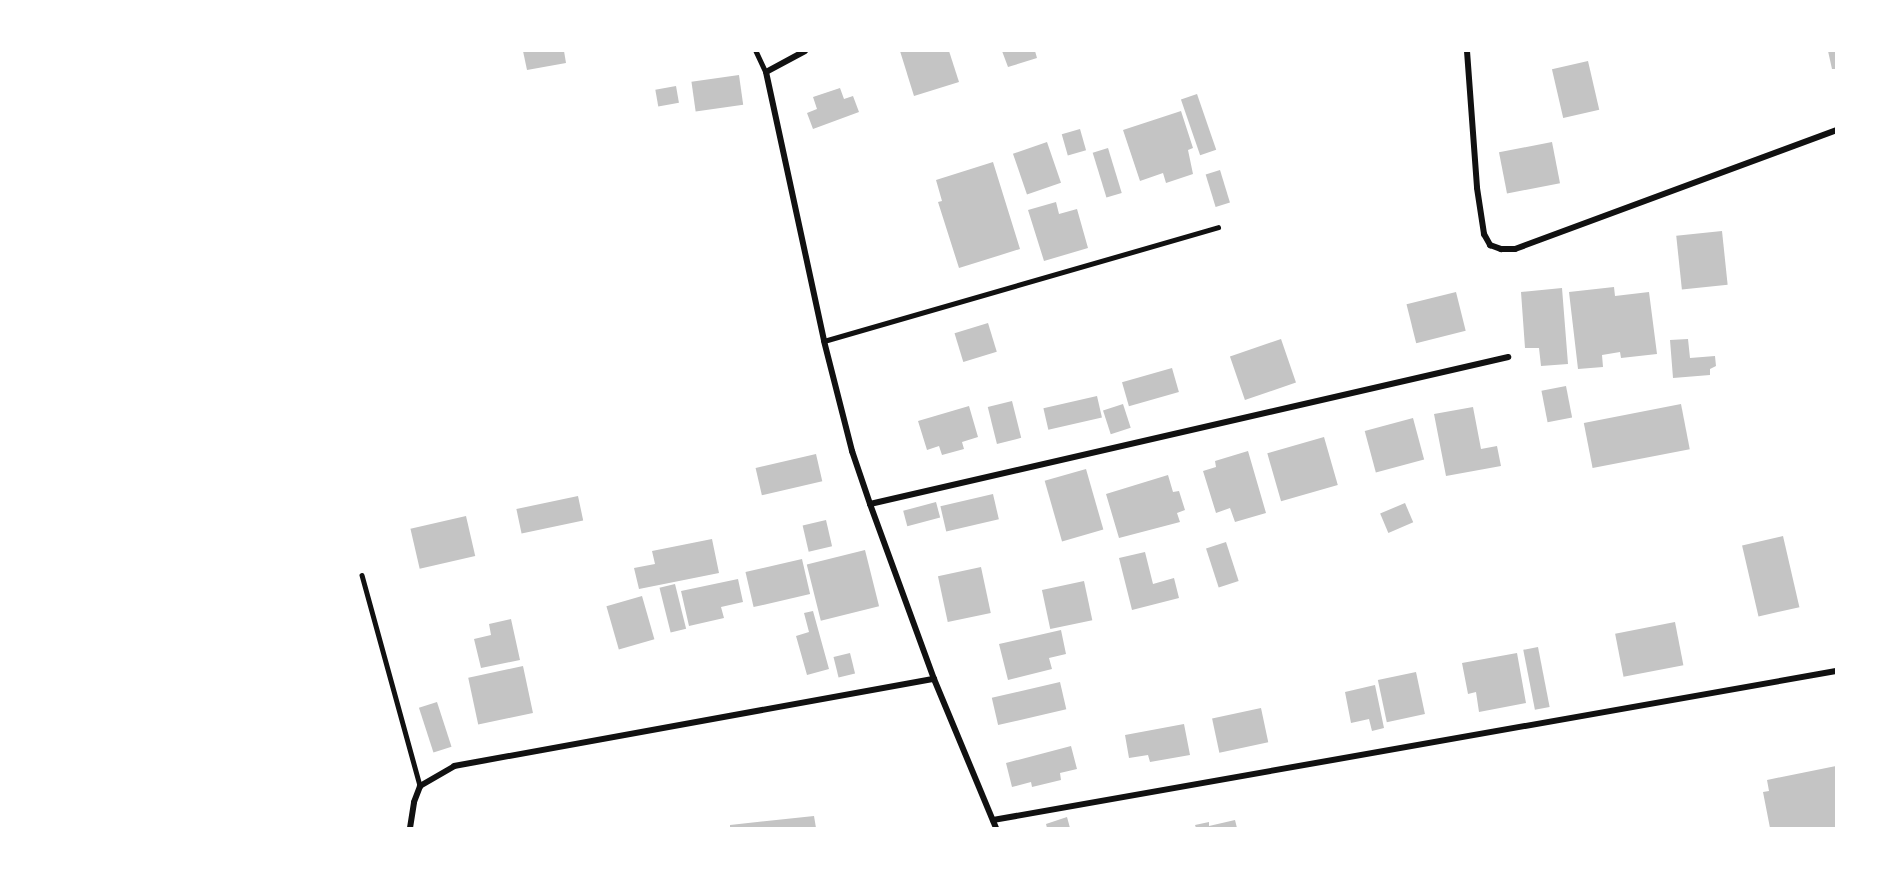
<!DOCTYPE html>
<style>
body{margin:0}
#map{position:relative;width:1887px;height:879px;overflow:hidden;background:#fff;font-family:"Work Sans",sans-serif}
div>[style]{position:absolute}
.building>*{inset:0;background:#c4c4c4;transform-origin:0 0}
.service>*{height:4.5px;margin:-2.25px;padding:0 2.25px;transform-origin:2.25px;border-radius:2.25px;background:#111}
.minor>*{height:6px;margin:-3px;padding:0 3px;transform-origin:3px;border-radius:3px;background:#111}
span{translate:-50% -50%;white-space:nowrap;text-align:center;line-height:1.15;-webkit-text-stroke:6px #fff;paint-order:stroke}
.frame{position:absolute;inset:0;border:52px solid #fff;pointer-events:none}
</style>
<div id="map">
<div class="building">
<i style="clip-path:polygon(523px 51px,564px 51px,566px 63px,527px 70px)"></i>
<i style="clip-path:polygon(900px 51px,949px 51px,959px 82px,914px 96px)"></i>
<i style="clip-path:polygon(1002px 51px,1035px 51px,1037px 58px,1008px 67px)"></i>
<i style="clip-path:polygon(1828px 51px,1836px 51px,1836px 69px,1832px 69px)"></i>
<i style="left:1588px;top:61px;width:50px;height:37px;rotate:77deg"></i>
<i style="left:739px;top:75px;width:30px;height:48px;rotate:82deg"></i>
<i style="left:676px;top:86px;width:17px;height:21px;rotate:80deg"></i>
<i style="clip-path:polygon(840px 88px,844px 99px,853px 96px,859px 112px,813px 129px,807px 113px,817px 109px,813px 97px)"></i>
<i style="left:1197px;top:94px;width:59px;height:17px;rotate:71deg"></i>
<i style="clip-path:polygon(1181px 111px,1193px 148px,1188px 150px,1193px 174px,1166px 183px,1163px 173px,1140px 181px,1123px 130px)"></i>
<i style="left:1080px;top:129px;width:22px;height:19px;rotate:74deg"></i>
<i style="left:1047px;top:142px;width:43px;height:36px;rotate:71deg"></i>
<i style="left:1552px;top:142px;width:42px;height:54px;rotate:79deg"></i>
<i style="left:1108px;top:148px;width:47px;height:16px;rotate:73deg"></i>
<i style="clip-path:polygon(993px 162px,1020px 249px,959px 268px,938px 202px,942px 201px,936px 180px)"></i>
<i style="left:1220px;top:170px;width:34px;height:15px;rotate:73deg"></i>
<i style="clip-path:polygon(1056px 202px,1059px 214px,1077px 209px,1088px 248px,1044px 261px,1028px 210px)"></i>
<i style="left:1722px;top:231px;width:54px;height:46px;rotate:84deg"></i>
<i style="clip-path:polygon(1614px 287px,1615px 296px,1649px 292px,1657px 354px,1621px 358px,1620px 352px,1602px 355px,1603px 367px,1578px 369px,1569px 292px)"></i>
<i style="clip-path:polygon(1562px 288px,1568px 364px,1541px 366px,1539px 348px,1525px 348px,1521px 292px)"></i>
<i style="left:1456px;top:292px;width:40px;height:51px;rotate:76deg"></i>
<i style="left:988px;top:323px;width:30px;height:35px;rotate:73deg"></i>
<i style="left:1281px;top:339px;width:46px;height:54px;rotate:71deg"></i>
<i style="clip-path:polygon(1688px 339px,1690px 358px,1715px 356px,1716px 366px,1710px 369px,1710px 375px,1673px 378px,1670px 340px)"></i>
<i style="left:1172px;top:368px;width:25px;height:52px;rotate:74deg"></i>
<i style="left:1566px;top:386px;width:32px;height:25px;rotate:79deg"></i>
<i style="left:1097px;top:396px;width:22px;height:55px;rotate:77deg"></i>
<i style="left:1012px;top:401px;width:38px;height:25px;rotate:76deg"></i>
<i style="left:1123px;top:404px;width:25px;height:21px;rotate:72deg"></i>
<i style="left:1681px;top:404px;width:46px;height:99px;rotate:79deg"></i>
<i style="clip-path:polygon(969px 406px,978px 437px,962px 442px,964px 449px,942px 455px,939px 446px,927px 450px,918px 421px)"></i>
<i style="clip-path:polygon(1473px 407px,1481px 449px,1497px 446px,1501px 466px,1446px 476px,1434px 414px)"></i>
<i style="left:1413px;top:418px;width:43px;height:50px;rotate:75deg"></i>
<i style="left:1324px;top:437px;width:50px;height:59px;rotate:74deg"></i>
<i style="clip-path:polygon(1248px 451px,1266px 513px,1235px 522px,1230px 508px,1216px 513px,1203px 471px,1216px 467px,1215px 461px)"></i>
<i style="left:816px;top:454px;width:28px;height:62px;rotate:77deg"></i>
<i style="left:1086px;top:469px;width:63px;height:43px;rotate:74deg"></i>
<i style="clip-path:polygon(1168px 475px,1173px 492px,1179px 491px,1185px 510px,1177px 513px,1180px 522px,1119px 538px,1106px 494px)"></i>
<i style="left:993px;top:494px;width:26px;height:54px;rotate:77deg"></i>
<i style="left:578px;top:496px;width:25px;height:63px;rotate:78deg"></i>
<i style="left:936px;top:502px;width:16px;height:34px;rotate:75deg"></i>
<i style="left:1405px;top:503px;width:21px;height:27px;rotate:67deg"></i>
<i style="left:466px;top:516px;width:41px;height:57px;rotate:77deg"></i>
<i style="left:826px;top:520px;width:27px;height:24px;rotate:77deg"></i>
<i style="left:1783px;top:536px;width:73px;height:42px;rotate:77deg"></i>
<i style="clip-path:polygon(712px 539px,719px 573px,639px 589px,634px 568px,655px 564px,652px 551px)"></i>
<i style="left:1226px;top:542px;width:41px;height:21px;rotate:72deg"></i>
<i style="left:865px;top:550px;width:58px;height:60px;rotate:76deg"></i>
<i style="clip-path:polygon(1145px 552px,1153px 584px,1174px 578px,1179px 598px,1132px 610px,1119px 558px)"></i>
<i style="left:802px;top:559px;width:36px;height:58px;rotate:77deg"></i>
<i style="left:981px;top:567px;width:47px;height:44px;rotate:78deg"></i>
<i style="clip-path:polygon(738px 579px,743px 602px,721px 607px,724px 618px,689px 626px,681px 591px)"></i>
<i style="left:1084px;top:581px;width:40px;height:43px;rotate:78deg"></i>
<i style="left:675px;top:584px;width:46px;height:16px;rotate:76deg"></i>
<i style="left:642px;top:596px;width:45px;height:37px;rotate:74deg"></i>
<i style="clip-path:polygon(813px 611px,829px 669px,807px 675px,796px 636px,809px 632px,804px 613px)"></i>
<i style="clip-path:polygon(511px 619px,520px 660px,481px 668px,474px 639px,491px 635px,489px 624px)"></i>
<i style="left:1675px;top:622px;width:44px;height:61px;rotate:79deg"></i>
<i style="clip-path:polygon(1061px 630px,1066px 654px,1049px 658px,1052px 669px,1008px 680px,999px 644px)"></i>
<i style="left:1538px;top:647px;width:61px;height:15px;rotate:79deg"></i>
<i style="left:850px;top:653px;width:21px;height:17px;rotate:76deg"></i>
<i style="clip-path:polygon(1517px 653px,1526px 703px,1479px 712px,1476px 692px,1468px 694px,1462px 663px)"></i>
<i style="left:523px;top:666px;width:48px;height:56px;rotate:78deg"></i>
<i style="left:1416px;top:672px;width:43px;height:39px;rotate:78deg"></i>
<i style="left:1060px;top:682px;width:28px;height:70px;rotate:77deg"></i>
<i style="clip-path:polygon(1375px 685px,1384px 728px,1372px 731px,1369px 719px,1351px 723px,1345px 692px)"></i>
<i style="left:437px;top:702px;width:47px;height:19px;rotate:72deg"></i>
<i style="left:1261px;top:708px;width:35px;height:50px;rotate:78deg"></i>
<i style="clip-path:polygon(1184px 724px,1190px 755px,1150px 762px,1148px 755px,1129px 758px,1125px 735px)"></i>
<i style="clip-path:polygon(1071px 746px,1077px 769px,1060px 773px,1061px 780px,1032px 787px,1031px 782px,1012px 787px,1006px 763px)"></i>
<i style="clip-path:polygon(1836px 766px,1836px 828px,1770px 828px,1763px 792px,1769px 791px,1767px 780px)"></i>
<i style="clip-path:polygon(814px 816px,816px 828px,730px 828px,730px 825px)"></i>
<i style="clip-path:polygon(1067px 817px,1070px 828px,1047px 828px,1046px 824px)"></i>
<i style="clip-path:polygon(1235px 820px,1237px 828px,1196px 828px,1195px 825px,1209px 822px,1209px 826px)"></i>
</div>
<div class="service">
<i style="left:756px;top:51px;width:23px;rotate:65deg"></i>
<i style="left:824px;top:341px;width:410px;rotate:-16.1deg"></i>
<i style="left:362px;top:575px;width:219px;rotate:74.6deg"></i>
</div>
<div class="minor">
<i style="left:805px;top:51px;width:44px;rotate:151.7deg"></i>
<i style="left:766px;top:72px;width:275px;rotate:77.8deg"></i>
<i style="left:824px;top:341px;width:114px;rotate:75.7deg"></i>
<i style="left:852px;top:451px;width:56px;rotate:71.2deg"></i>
<i style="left:870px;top:504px;width:186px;rotate:69.9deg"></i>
<i style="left:934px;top:679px;width:161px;rotate:67.4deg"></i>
<i style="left:1467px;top:51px;width:137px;rotate:85.8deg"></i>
<i style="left:1477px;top:188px;width:47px;rotate:81.3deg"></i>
<i style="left:1484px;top:234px;width:13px;rotate:61deg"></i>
<i style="left:1490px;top:245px;width:12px;rotate:20deg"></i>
<i style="left:1501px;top:249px;width:14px"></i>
<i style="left:1515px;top:249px;width:342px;rotate:-20.3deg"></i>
<i style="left:870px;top:504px;width:655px;rotate:-12.97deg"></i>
<i style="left:993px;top:820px;width:856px;rotate:-10.02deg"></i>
<i style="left:410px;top:828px;width:26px;rotate:-81deg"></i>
<i style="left:414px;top:802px;width:17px;rotate:-69deg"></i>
<i style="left:420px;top:786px;width:39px;rotate:-30deg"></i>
<i style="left:454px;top:766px;width:488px;rotate:-10.3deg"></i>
</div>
<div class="frame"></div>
</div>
